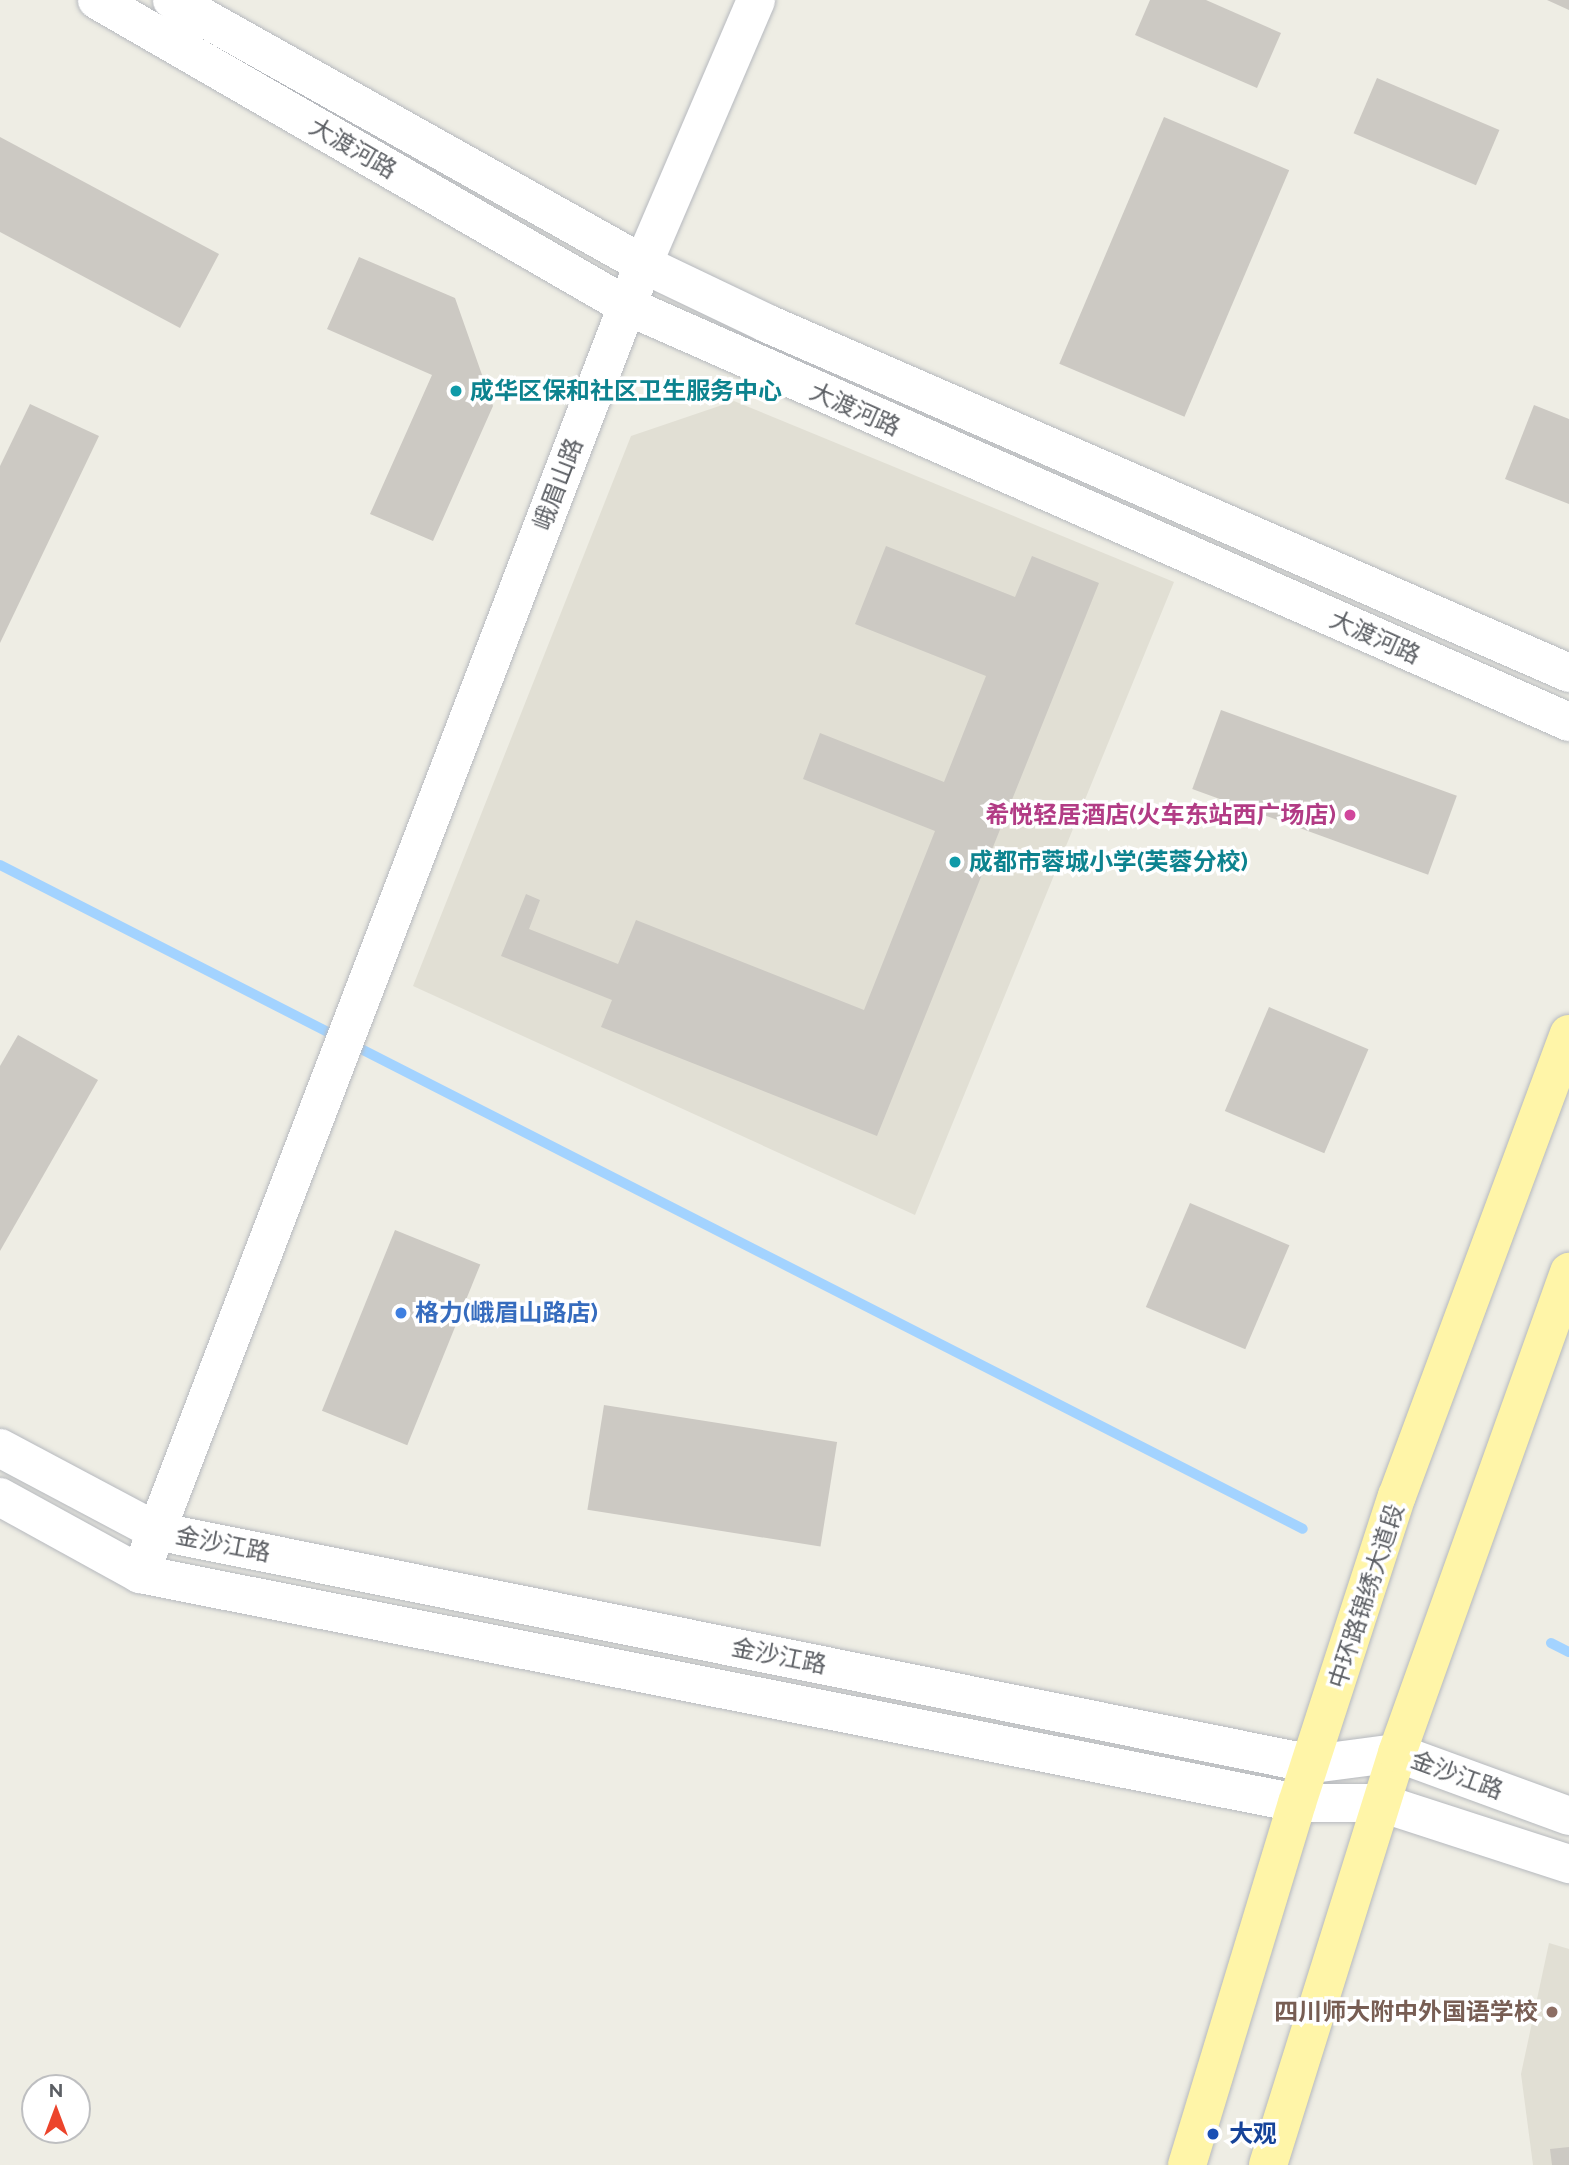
<!DOCTYPE html>
<meta charset="utf-8">
<style>
body{margin:0}
#map{position:relative;width:1569px;height:2165px;overflow:hidden;background:#eeede4;font-family:Raleway,"Noto Sans SC",sans-serif}
div>[style]{position:absolute}
.education>*{inset:0;background:#e1dfd4}
.stream>*{height:10px;margin:-5px;padding:0 5px;transform-origin:5px;border-radius:5px;background:#a3d3ff}
.building>*{inset:0;background:#ccc9c3;transform-origin:0 0}
.roads{filter:drop-shadow(0 0 2px #b6b9be) drop-shadow(0 0 2px #b6b9be)}
.tertiary>*{height:38px;margin:-19px;padding:0 19px;transform-origin:19px;border-radius:19px;background:#fff}
.primary>*{height:38px;margin:-19px;padding:0 19px;transform-origin:19px;border-radius:19px;background:#fff5a8}
.dots>*{width:19px;height:19px;translate:-50% -50%;box-sizing:border-box;border:4px solid #fff;border-radius:50%}
span{translate:-50% -50%;white-space:nowrap;text-align:center;line-height:1.15;-webkit-text-stroke:7px #fff;paint-order:stroke}
.street-label{font-size:24px;color:#5c5f64}
.culture-label{font-size:24px;color:#0d838f;font-weight:700}
.left{translate:0 -50%;text-align:left}
.hotel-label{font-size:24px;color:#b23c85;font-weight:700}
.right{translate:-100% -50%;text-align:right}
.shop-label{font-size:24px;color:#366cbe;font-weight:700}
.education-label{font-size:24px;color:#785e54;font-weight:700}
.transit-label{font-size:24px;color:#164399;font-weight:700}
.north{position:absolute;left:21px;top:2074px;width:70px;height:70px;box-sizing:border-box;background:#fff;border:2px solid #bebfc1;border-radius:50%;rotate:0deg;font-size:19px;font-weight:700;line-height:28px;text-align:center;color:#5c5f64}
.north::after{content:'';display:block;margin:auto;width:24px;height:32px;background:#ec442c;clip-path:polygon(50% 0,100% 100%,50% 72%,0 100%)}
</style>
<div id="map">
<div class="education">
<i style="clip-path:polygon(734px 401px,1174px 582px,915px 1215px,413px 986px,631px 436px)"></i>
<i style="clip-path:polygon(1549px 1943px,1569px 1949px,1569px 2165px,1533px 2165px,1521px 2074px)"></i>
</div>
<div class="stream">
<i style="left:0;top:865px;width:1462px;rotate:27deg"></i>
<i style="left:1551px;top:1643px;width:20px;rotate:27deg"></i>
</div>
<div class="building">
<i style="clip-path:polygon(1150px 0,1206px 0,1281px 33px,1257px 88px,1135px 35px)"></i>
<i style="clip-path:polygon(1547px 0,1569px 0,1569px 10px)"></i>
<i style="left:1377px;top:78px;width:133px;height:60px;rotate:23deg"></i>
<i style="left:1164px;top:117px;width:136px;height:268px;rotate:23deg"></i>
<i style="clip-path:polygon(0 137px,219px 254px,180px 328px,0 232px)"></i>
<i style="clip-path:polygon(359px 257px,455px 298px,493px 406px,433px 541px,370px 514px,432px 375px,327px 329px)"></i>
<i style="clip-path:polygon(30px 404px,99px 436px,0 643px,0 466px)"></i>
<i style="clip-path:polygon(1534px 405px,1569px 419px,1569px 504px,1505px 479px)"></i>
<i style="clip-path:polygon(886px 546px,1015px 597px,1032px 556px,1099px 583px,877px 1136px,601px 1027px,612px 1000px,501px 956px,526px 894px,540px 900px,529px 929px,618px 964px,636px 920px,864px 1010px,935px 831px,803px 779px,820px 733px,944px 782px,986px 676px,855px 624px)"></i>
<i style="left:1221px;top:710px;width:251px;height:84px;rotate:20deg"></i>
<i style="left:1269px;top:1007px;width:108px;height:113px;rotate:23deg"></i>
<i style="clip-path:polygon(18px 1035px,98px 1080px,0 1251px,0 1066px)"></i>
<i style="left:1190px;top:1203px;width:108px;height:113px;rotate:23deg"></i>
<i style="left:395px;top:1230px;width:92px;height:195px;rotate:22deg"></i>
<i style="left:604px;top:1405px;width:236px;height:106px;rotate:9deg"></i>
<i style="clip-path:polygon(1569px 2147px,1569px 2165px,1552px 2165px,1550px 2149px)"></i>
</div>
<div class="roads">
<div class="tertiary">
<i style="left:97px;top:0;width:612px;rotate:30deg"></i>
<i style="left:627px;top:306px;width:1030px;rotate:23.83deg"></i>
<i style="left:172px;top:0;width:540px;rotate:29.27deg"></i>
<i style="left:643px;top:264px;width:136px;rotate:25.6deg"></i>
<i style="left:766px;top:323px;width:876px;rotate:23.55deg"></i>
<i style="left:0;top:1448px;width:177px;rotate:28deg"></i>
<i style="left:156px;top:1531px;width:1180px;rotate:11.39deg"></i>
<i style="left:1313px;top:1764px;width:85px;rotate:-7.5deg"></i>
<i style="left:1397px;top:1753px;width:183px;rotate:20.1deg"></i>
<i style="left:0;top:1497px;width:160px;rotate:28.8deg"></i>
<i style="left:140px;top:1574px;width:1179px;rotate:11.2deg"></i>
<i style="left:1297px;top:1803px;width:84px"></i>
<i style="left:1381px;top:1803px;width:198px;rotate:18deg"></i>
<i style="left:140px;top:1574px;width:1403px;rotate:-68.99deg"></i>
<i style="left:643px;top:264px;width:287px;rotate:-66.8deg"></i>
</div>
<div class="primary">
<i style="left:1187px;top:2165px;width:378px;rotate:-73.1deg"></i>
<i style="left:1297px;top:1803px;width:323px;rotate:-72deg"></i>
<i style="left:1397px;top:1496px;width:493px;rotate:-69.6deg"></i>
<i style="left:1268px;top:2165px;width:432px;rotate:-72.6deg"></i>
<i style="left:1397px;top:1753px;width:511px;rotate:-70.32deg"></i>
</div>
</div>
<div class="dots">
<i style="left:456px;top:391px;background:#0f9aa8"></i>
<i style="left:1350px;top:815px;background:#d1479c"></i>
<i style="left:955px;top:862px;background:#0f9aa8"></i>
<i style="left:401px;top:1313px;background:#3f7fe0"></i>
<i style="left:1552px;top:2012px;background:#8d6e63"></i>
<i style="left:1213px;top:2134px;background:#1a4fb4"></i>
</div>
<div class="street-label">
<span style="left:353px;top:148px;rotate:30deg">大渡河路</span>
<span style="left:855px;top:409px;rotate:24deg">大渡河路</span>
<span style="left:558px;top:484px;rotate:-69deg">峨眉山路</span>
<span style="left:1375px;top:637px;rotate:24deg">大渡河路</span>
<span style="left:223px;top:1544px;rotate:11deg">金沙江路</span>
<span style="left:1366px;top:1596px;rotate:-72deg">中环路锦绣大道段</span>
<span style="left:779px;top:1656px;rotate:11deg">金沙江路</span>
<span style="left:1457px;top:1775px;rotate:20deg">金沙江路</span>
</div>
<div class="culture-label">
<span class="left" style="left:470px;top:391px">成华区保和社区卫生服务中心</span>
<span class="left" style="left:969px;top:862px">成都市蓉城小学(芙蓉分校)</span>
</div>
<div class="hotel-label">
<span class="right" style="left:1336px;top:815px">希悦轻居酒店(火车东站西广场店)</span>
</div>
<div class="shop-label">
<span class="left" style="left:415px;top:1313px">格力(峨眉山路店)</span>
</div>
<div class="education-label">
<span class="right" style="left:1538px;top:2012px">四川师大附中外国语学校</span>
</div>
<div class="transit-label">
<span class="left" style="left:1229px;top:2134px">大观</span>
</div>
<div class="north">N</div>
</div>
